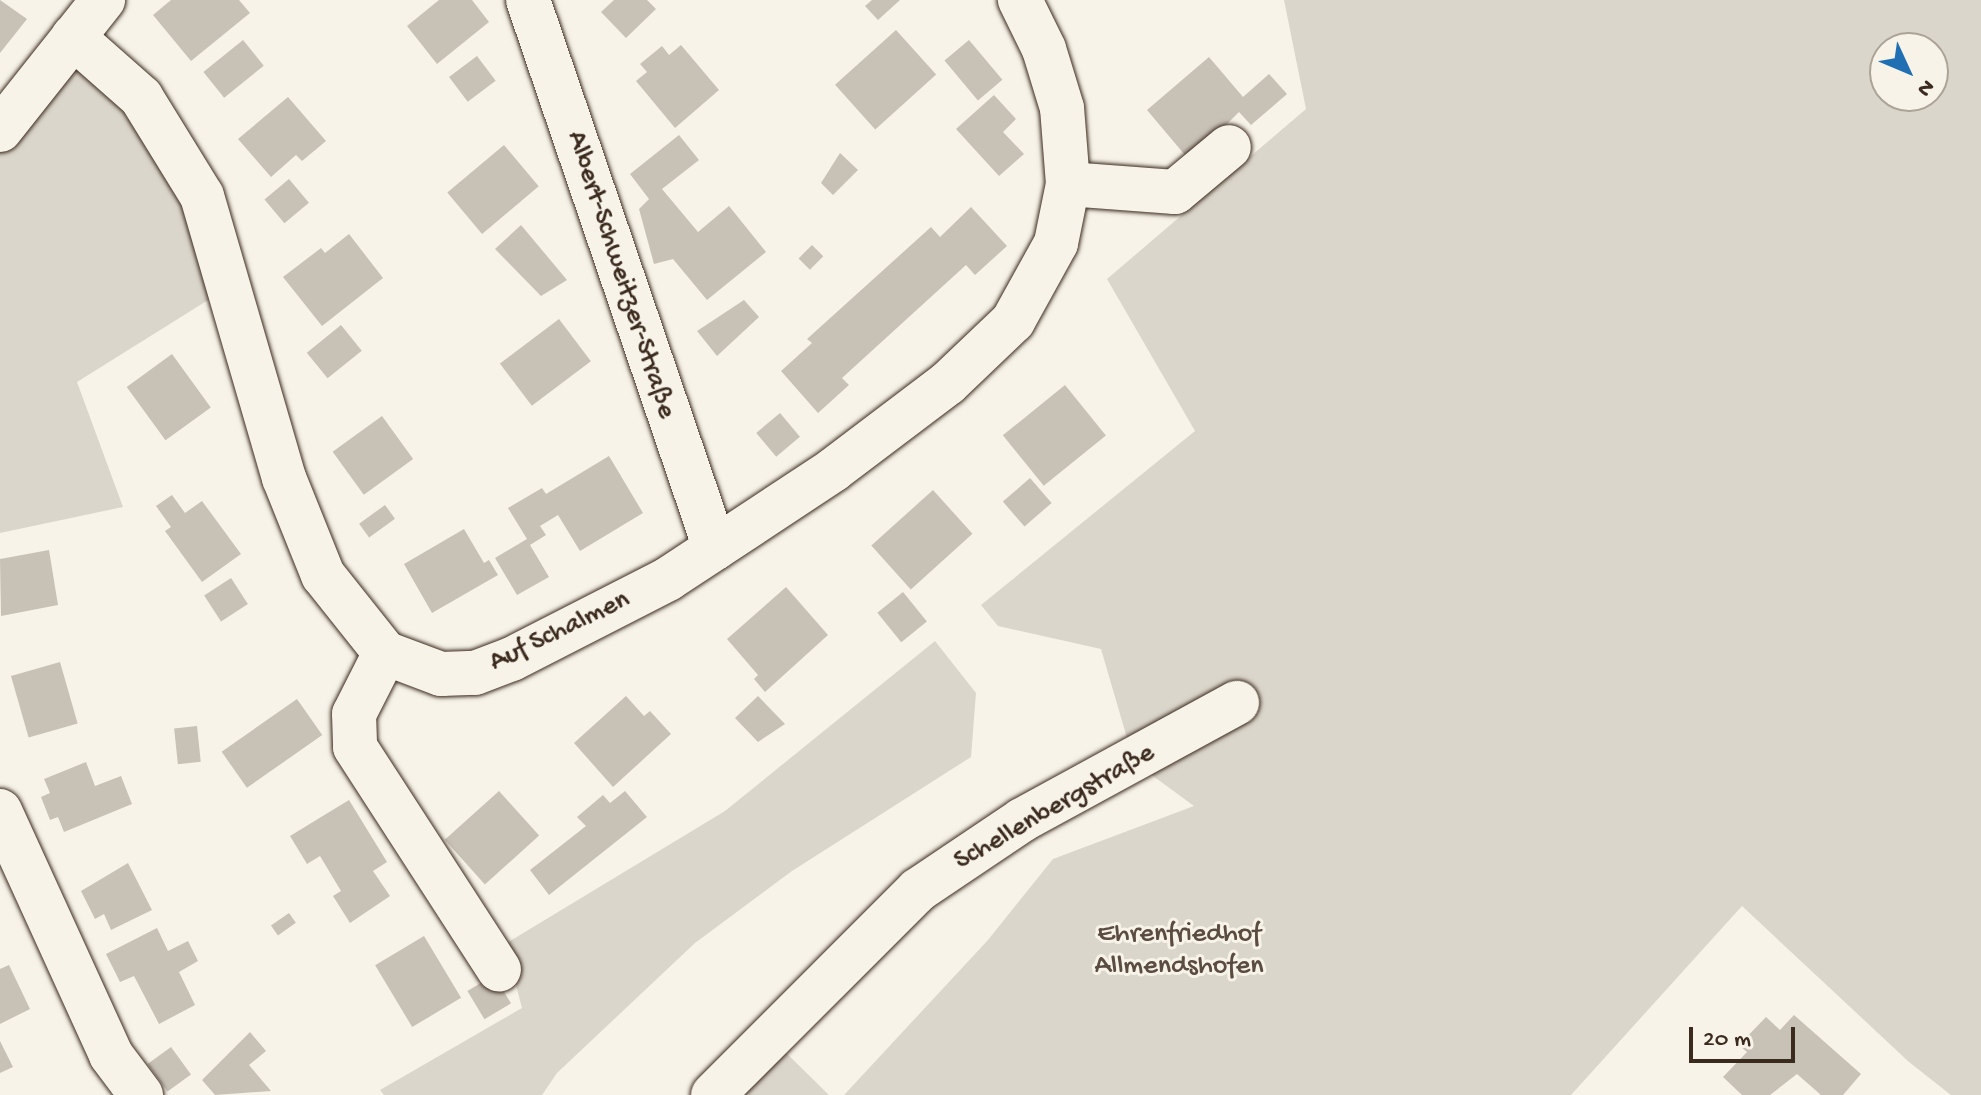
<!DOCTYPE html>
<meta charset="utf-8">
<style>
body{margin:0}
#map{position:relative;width:1981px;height:1095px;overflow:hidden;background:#f7f3e8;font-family:"Gochi Hand",sans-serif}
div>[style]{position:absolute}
.green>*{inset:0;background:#dbd6cb}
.building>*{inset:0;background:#c8c1b6;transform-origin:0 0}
.roads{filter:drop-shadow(0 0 2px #3b2a1e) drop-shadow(0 0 2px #3b2a1e)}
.minor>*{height:44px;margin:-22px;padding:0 22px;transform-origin:22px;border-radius:22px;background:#f7f3e8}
span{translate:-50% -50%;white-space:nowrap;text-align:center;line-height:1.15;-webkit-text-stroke:6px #f7f3e8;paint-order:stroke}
.street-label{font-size:28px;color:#3b2a1e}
.park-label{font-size:28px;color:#5b4c41}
.north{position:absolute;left:1869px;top:32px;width:80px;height:80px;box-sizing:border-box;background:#f7f3e8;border:2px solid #aca397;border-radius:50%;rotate:134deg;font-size:22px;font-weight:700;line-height:32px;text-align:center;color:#3b2a1e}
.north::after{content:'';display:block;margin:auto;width:28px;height:36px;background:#1f6fb2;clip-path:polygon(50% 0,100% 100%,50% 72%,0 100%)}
.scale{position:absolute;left:1689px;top:1027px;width:106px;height:36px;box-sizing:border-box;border:4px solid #3b2a1e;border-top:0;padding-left:10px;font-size:24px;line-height:28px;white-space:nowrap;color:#3b2a1e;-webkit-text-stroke:6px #f7f3e8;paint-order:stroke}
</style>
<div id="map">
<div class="green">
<i style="clip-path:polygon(evenodd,1284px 0,1981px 0,1981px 1095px,1951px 1095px,1909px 1062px,1742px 906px,1571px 1095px,844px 1095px,988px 940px,1053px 859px,1194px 806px,1134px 762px,1101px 649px,998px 626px,981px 605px,1195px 431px,1107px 279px,1306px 109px,1284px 0,1885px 48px,1933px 48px,1933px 96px,1885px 96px,1885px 48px)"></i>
<i style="clip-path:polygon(71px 60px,134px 115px,189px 206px,213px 297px,77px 382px,123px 507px,0 533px,0 151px)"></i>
<i style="clip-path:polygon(935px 641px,976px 693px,971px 757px,792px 871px,695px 943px,557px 1073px,542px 1095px,384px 1095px,380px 1090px,522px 1008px,505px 944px,725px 811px)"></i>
<i style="clip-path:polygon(774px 1041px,829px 1095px,723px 1095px)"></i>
</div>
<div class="building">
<i style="clip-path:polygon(0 0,27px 19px,0 53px)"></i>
<i style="clip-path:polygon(171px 0,239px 0,250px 13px,191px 61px,153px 15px)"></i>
<i style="clip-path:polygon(439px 0,472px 0,489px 22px,437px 64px,407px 26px)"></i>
<i style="clip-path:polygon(614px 0,647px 0,656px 9px,626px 38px,601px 12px)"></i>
<i style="clip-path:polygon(872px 0,900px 0,878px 20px,865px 6px)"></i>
<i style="left:896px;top:30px;width:60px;height:82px;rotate:48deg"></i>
<i style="left:243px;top:40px;width:33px;height:51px;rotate:51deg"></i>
<i style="left:969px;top:40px;width:52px;height:32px;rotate:50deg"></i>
<i style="clip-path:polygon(681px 45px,719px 90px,675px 128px,636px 81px,647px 72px,640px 64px,662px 46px,669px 55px)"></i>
<i style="left:477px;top:56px;width:31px;height:35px;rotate:53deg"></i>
<i style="clip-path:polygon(1209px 57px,1243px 97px,1269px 74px,1287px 94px,1251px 125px,1239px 112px,1190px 161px,1147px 110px)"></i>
<i style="clip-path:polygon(994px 95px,1016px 119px,1003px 132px,1024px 154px,999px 176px,956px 129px)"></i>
<i style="clip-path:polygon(288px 97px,326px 141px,302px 161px,296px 155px,271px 177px,238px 139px)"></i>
<i style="clip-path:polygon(679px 135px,699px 160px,662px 189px,698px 232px,729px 206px,766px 252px,707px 300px,673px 259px,654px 264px,639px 209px,649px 199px,630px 174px)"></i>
<i style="left:504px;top:145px;width:54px;height:74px;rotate:50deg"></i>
<i style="clip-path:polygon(840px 153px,858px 170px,833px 195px,821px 183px)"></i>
<i style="left:289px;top:179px;width:31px;height:32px;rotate:50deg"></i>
<i style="clip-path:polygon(971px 207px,1007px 246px,975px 275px,966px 265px,842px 378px,849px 385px,818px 413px,781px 371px,812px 343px,807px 339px,931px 227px,940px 237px)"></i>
<i style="clip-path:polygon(521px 225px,567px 280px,541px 296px,495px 249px)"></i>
<i style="clip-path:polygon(349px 234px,383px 278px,322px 326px,283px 277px,321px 248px,325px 253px)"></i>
<i style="left:812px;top:245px;width:16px;height:19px;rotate:45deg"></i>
<i style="clip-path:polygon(744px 300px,759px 317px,717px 356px,697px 331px)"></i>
<i style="left:559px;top:319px;width:53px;height:74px;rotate:53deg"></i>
<i style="left:341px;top:325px;width:33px;height:44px;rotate:51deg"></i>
<i style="left:172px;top:354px;width:66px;height:56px;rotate:54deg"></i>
<i style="left:1065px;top:385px;width:65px;height:80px;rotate:51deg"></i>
<i style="left:780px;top:413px;width:31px;height:31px;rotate:50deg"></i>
<i style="left:382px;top:416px;width:53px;height:61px;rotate:54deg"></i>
<i style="clip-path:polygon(609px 456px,643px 513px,580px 551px,558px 515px,540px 526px,546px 535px,530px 545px,549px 577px,517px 595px,495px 558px,527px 539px,508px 508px,542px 488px,546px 494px)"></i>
<i style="left:1030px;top:478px;width:33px;height:36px;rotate:49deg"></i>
<i style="left:933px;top:490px;width:59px;height:83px;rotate:48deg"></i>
<i style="clip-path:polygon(172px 495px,185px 513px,202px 501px,241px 554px,202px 582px,165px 531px,171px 527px,156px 506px)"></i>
<i style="left:385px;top:505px;width:17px;height:32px;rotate:54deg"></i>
<i style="clip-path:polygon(464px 529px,484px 563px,489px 560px,498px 575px,432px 613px,404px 564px)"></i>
<i style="clip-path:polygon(49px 550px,58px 605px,1px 616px,0 559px)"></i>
<i style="left:231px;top:578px;width:31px;height:32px;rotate:57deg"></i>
<i style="clip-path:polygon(786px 587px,828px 635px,765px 692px,754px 679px,758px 675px,727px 639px)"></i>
<i style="left:903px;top:592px;width:38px;height:33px;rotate:51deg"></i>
<i style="left:60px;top:662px;width:64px;height:51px;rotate:74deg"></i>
<i style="clip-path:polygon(626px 696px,644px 716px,650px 711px,671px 734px,613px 787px,574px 743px)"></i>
<i style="clip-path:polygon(758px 696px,785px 724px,758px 742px,735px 718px)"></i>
<i style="left:297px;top:699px;width:44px;height:92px;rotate:55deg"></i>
<i style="left:197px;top:726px;width:36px;height:23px;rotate:84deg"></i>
<i style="clip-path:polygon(86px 762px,95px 786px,121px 776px,132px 804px,64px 832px,58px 817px,50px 820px,41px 797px,50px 793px,44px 779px)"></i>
<i style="left:499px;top:791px;width:60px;height:73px;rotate:48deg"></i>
<i style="clip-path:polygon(625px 791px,647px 817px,549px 895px,530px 870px,586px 826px,577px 817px,603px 795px,610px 803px)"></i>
<i style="clip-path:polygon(349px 800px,387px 862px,373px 871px,390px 896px,350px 923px,333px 896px,341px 891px,320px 856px,307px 864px,290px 836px)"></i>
<i style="clip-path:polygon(128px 863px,152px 910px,111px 930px,104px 914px,95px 919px,81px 891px)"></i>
<i style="left:289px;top:913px;width:12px;height:22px;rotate:55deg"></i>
<i style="clip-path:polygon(157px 928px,168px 951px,188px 941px,198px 961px,179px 972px,195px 1005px,159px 1024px,134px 976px,120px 982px,106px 954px)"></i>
<i style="left:424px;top:936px;width:72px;height:57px;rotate:59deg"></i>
<i style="clip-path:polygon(9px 965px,30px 1009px,0 1024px,0 969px)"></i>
<i style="left:494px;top:975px;width:33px;height:31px;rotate:59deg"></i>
<i style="clip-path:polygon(1794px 1015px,1861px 1074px,1843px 1095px,1821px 1095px,1797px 1074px,1770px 1095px,1742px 1095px,1723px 1077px,1747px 1052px,1739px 1045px,1766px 1017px,1780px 1030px)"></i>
<i style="clip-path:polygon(250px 1032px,266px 1051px,249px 1065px,271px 1091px,215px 1095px,202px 1080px)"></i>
<i style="clip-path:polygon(0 1041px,13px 1067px,0 1073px)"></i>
<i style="left:171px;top:1047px;width:34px;height:29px;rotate:54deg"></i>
</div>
<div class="roads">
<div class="minor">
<i style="left:528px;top:0;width:579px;rotate:71.16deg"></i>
<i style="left:73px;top:37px;width:91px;rotate:41.4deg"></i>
<i style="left:141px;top:97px;width:116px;rotate:58.4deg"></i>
<i style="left:202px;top:196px;width:294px;rotate:73.8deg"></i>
<i style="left:284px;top:478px;width:105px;rotate:68.1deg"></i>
<i style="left:323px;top:575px;width:100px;rotate:51.5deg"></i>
<i style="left:385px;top:653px;width:60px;rotate:20.6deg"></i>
<i style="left:441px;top:674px;width:34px;rotate:-2deg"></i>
<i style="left:475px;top:673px;width:40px;rotate:-21deg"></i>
<i style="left:512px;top:659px;width:175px;rotate:-27.1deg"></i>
<i style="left:668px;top:579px;width:198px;rotate:-33.4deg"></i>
<i style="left:833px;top:470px;width:144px;rotate:-37.1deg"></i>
<i style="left:948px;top:383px;width:90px;rotate:-43.6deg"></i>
<i style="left:1013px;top:321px;width:89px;rotate:-61.1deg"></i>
<i style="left:1056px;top:243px;width:60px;rotate:-78.5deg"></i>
<i style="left:1068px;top:184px;width:76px;rotate:-94.5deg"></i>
<i style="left:1062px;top:108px;width:62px;rotate:-107deg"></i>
<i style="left:1044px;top:49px;width:55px;rotate:-116.1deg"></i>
<i style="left:0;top:130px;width:166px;rotate:-51.6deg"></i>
<i style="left:1068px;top:184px;width:107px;rotate:4.3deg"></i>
<i style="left:1175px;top:192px;width:70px;rotate:-39.8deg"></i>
<i style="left:385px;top:653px;width:68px;rotate:116.9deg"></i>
<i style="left:354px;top:714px;width:33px;rotate:88deg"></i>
<i style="left:355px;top:747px;width:265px;rotate:57.1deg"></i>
<i style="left:0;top:811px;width:268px;rotate:65.5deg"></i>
<i style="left:111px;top:1055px;width:50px;rotate:53.1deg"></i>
<i style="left:713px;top:1095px;width:290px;rotate:-45deg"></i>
<i style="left:918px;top:890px;width:125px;rotate:-33.9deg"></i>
<i style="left:1022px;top:820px;width:245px;rotate:-28.6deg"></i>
</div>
</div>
<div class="street-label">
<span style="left:620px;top:275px;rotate:72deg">Albert-Schweitzer-Straße</span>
<span style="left:560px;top:632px;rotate:-26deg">Auf Schalmen</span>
<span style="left:1055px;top:808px;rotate:-30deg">Schellenbergstraße</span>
</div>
<div class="park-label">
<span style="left:1179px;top:951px">Ehrenfriedhof<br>Allmendshofen</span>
</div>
<div class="north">N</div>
<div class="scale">20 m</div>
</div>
